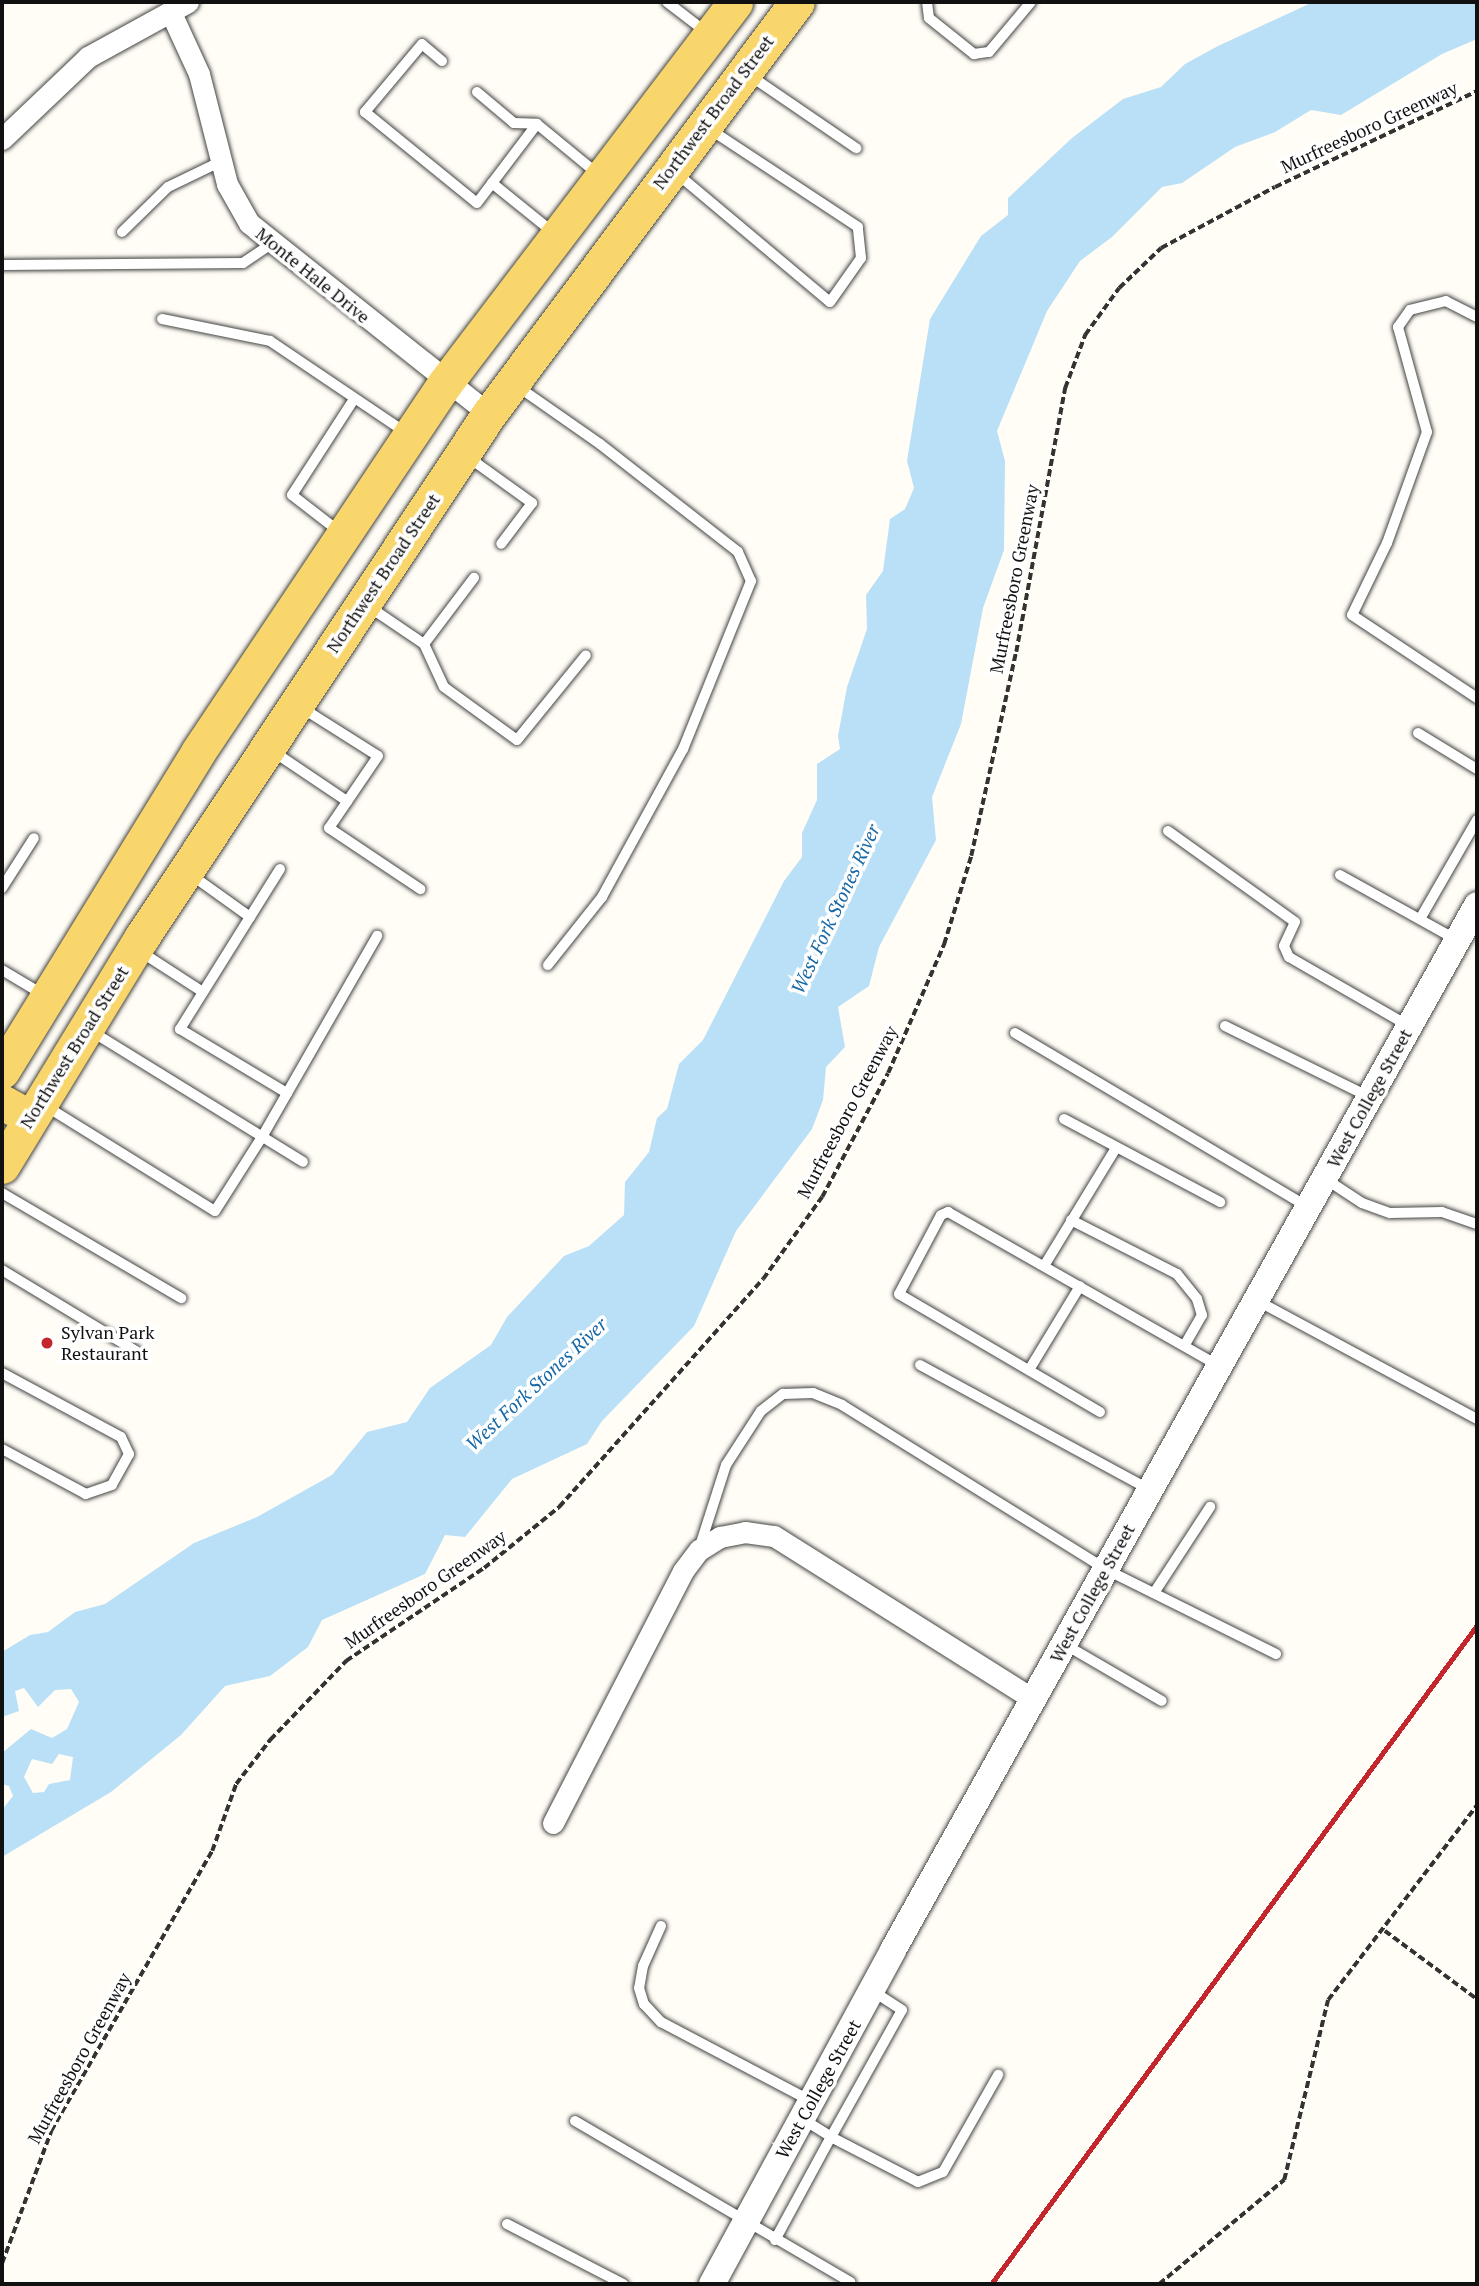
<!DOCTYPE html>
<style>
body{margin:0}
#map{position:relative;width:1479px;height:2286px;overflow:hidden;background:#fffdf5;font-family:"PT Serif",serif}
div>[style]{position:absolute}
.water>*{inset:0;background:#b9e0f7}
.path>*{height:3.5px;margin-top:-1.75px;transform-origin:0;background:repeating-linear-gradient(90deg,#333 0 7px,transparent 0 10.5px)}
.roads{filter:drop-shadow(0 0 2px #444) drop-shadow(0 0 2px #444)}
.service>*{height:10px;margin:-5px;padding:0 5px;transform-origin:5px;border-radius:5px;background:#fff}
.minor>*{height:21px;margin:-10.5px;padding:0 10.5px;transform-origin:10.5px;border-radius:10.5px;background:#fff}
.tertiary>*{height:26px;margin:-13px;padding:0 13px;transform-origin:13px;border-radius:13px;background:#fff}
.primary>*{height:35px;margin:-17.5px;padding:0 17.5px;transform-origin:17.5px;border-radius:17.5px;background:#f9d66b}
.rail>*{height:5px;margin:-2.5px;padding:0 2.5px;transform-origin:2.5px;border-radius:2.5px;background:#c4262e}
.dots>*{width:19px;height:19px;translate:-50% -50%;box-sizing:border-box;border:4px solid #fff;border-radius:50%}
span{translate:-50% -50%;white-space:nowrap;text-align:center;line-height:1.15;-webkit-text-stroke:7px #fff;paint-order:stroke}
.street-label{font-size:18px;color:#111}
.poi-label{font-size:18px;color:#111}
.left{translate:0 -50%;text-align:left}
.water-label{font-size:19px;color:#1768a6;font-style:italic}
.frame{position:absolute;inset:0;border:4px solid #111;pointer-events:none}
</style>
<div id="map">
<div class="water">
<i style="clip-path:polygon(evenodd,1313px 2px,1477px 2px,1477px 39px,1442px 54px,1341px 115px,1311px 110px,1275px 132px,1235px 147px,1182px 183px,1162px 187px,1112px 237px,1080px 261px,1047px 311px,997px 431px,1005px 461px,1004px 550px,983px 608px,961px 724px,932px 797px,936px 840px,879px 947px,869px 986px,838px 1007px,845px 1047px,826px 1067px,823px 1100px,812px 1129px,736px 1231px,694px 1326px,602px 1421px,587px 1444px,512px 1479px,465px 1537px,445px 1535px,425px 1574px,322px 1620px,308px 1647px,270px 1676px,225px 1686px,181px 1735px,111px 1792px,2px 1857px,2px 1810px,13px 1796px,9px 1786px,2px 1784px,2px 1753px,31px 1729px,52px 1738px,67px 1729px,79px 1702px,71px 1689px,55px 1690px,38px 1707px,24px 1688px,15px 1691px,19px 1711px,2px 1717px,2px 1652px,30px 1635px,48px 1632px,75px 1612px,105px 1604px,194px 1543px,257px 1517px,332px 1475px,367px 1432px,407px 1422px,430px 1388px,491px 1345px,507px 1317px,564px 1256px,589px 1246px,624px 1215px,625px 1182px,649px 1152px,657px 1118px,667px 1109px,679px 1064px,703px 1040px,784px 881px,802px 857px,802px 833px,817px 800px,817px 764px,840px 749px,838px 736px,847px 687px,867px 629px,866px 595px,883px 571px,890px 519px,905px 509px,914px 488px,907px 461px,930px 319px,981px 236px,1008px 215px,1008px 198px,1072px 138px,1123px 99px,1161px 87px,1185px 64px,1218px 46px,1313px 2px,59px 1754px,73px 1757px,70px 1780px,49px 1784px,44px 1792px,33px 1793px,24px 1777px,32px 1759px,52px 1764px,59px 1754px)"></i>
</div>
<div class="path">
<i style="left:1385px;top:1931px;width:114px;rotate:36.5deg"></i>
<i style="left:2px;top:2263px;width:141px;rotate:-69.6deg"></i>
<i style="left:51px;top:2131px;width:323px;rotate:-60.1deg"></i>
<i style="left:212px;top:1851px;width:71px;rotate:-70.3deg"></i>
<i style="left:236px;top:1784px;width:56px;rotate:-52.3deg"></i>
<i style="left:270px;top:1740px;width:110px;rotate:-46.1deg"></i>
<i style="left:346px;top:1661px;width:166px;rotate:-34deg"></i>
<i style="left:484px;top:1568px;width:97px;rotate:-39.1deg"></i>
<i style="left:559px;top:1507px;width:306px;rotate:-48.2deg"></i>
<i style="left:763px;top:1279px;width:101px;rotate:-54.3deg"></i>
<i style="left:822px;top:1197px;width:140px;rotate:-62deg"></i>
<i style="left:888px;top:1073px;width:141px;rotate:-66.5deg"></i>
<i style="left:944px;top:944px;width:92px;rotate:-72.9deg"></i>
<i style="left:971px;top:856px;width:209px;rotate:-77.6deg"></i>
<i style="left:1016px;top:652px;width:269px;rotate:-79.5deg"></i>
<i style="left:1065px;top:388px;width:57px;rotate:-69.3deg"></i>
<i style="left:1085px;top:335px;width:58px;rotate:-54.1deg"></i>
<i style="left:1119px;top:288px;width:58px;rotate:-43.6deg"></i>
<i style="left:1161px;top:248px;width:129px;rotate:-28.2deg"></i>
<i style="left:1275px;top:187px;width:224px;rotate:-25.4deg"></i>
<i style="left:1159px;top:2284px;width:163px;rotate:-39.8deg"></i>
<i style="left:1284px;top:2180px;width:185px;rotate:-76.3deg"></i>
<i style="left:1328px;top:2000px;width:245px;rotate:-52.6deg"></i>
</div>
<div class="roads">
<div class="service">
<i style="left:667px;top:2px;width:49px;rotate:37.6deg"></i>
<i style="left:927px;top:2px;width:16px;rotate:83deg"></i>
<i style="left:929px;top:18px;width:58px;rotate:38.7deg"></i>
<i style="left:974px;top:54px;width:15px;rotate:-8deg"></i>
<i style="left:989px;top:52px;width:65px;rotate:-50deg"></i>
<i style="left:442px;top:61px;width:26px;rotate:-140deg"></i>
<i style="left:422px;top:44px;width:89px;rotate:130deg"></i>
<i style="left:365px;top:112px;width:144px;rotate:39.1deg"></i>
<i style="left:477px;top:203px;width:99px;rotate:-52.8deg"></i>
<i style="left:749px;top:75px;width:130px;rotate:34.3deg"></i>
<i style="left:477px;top:92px;width:48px;rotate:40deg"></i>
<i style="left:514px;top:123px;width:23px;rotate:2deg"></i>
<i style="left:537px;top:124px;width:80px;rotate:39.4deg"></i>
<i style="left:675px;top:172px;width:202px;rotate:40deg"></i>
<i style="left:830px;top:302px;width:54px;rotate:-54.8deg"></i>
<i style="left:861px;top:258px;width:31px;rotate:-96deg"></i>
<i style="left:858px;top:227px;width:180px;rotate:-146.6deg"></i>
<i style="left:492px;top:183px;width:81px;rotate:39deg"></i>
<i style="left:122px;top:232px;width:64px;rotate:-44.4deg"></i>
<i style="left:168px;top:187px;width:58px;rotate:-25.7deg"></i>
<i style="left:2px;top:265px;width:241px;rotate:-0.5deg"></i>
<i style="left:243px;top:263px;width:36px;rotate:-34deg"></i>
<i style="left:1477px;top:317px;width:35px;rotate:-153deg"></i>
<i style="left:1446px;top:301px;width:37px;rotate:166deg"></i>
<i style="left:1410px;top:310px;width:21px;rotate:125deg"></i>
<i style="left:1398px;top:327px;width:109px;rotate:74.6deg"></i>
<i style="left:1427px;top:432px;width:118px;rotate:109.8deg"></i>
<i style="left:1387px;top:543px;width:80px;rotate:115.9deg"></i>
<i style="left:1352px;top:615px;width:150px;rotate:33.6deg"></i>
<i style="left:162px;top:319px;width:110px;rotate:11.5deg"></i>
<i style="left:270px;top:341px;width:163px;rotate:34deg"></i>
<i style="left:517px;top:386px;width:101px;rotate:34.9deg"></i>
<i style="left:600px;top:444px;width:175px;rotate:38deg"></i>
<i style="left:738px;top:552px;width:32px;rotate:66deg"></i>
<i style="left:751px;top:581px;width:181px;rotate:112deg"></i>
<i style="left:683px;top:749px;width:169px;rotate:118.7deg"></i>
<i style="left:602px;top:897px;width:87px;rotate:128.5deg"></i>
<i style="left:468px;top:457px;width:79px;rotate:35.7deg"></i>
<i style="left:532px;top:503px;width:51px;rotate:127.1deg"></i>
<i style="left:341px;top:533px;width:62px;rotate:-142.2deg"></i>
<i style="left:292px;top:495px;width:114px;rotate:-57.1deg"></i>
<i style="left:368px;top:606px;width:68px;rotate:34.2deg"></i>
<i style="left:424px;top:644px;width:83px;rotate:-52.9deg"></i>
<i style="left:424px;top:644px;width:47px;rotate:65.1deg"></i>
<i style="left:444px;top:687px;width:90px;rotate:36deg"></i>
<i style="left:517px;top:740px;width:109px;rotate:-50.9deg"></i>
<i style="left:299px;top:706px;width:93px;rotate:32.3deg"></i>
<i style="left:378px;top:756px;width:87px;rotate:124.2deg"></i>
<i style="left:329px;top:828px;width:110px;rotate:33.8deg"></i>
<i style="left:1418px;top:733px;width:69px;rotate:31.4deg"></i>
<i style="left:271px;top:750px;width:92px;rotate:33.9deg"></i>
<i style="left:1168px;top:831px;width:156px;rotate:35.6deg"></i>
<i style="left:1295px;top:922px;width:26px;rotate:115deg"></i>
<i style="left:1284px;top:946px;width:12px;rotate:66deg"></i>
<i style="left:1289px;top:957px;width:138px;rotate:29.9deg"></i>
<i style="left:280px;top:869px;width:189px;rotate:122deg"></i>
<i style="left:180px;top:1029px;width:125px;rotate:30.9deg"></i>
<i style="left:190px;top:874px;width:74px;rotate:35.6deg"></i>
<i style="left:1340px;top:875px;width:134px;rotate:29.1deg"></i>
<i style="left:2px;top:888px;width:59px;rotate:-57.4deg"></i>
<i style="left:1420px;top:919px;width:114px;rotate:-60.1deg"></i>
<i style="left:138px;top:950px;width:77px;rotate:32.9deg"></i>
<i style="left:2px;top:970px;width:49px;rotate:30.8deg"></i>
<i style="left:1225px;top:1026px;width:161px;rotate:26.2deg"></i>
<i style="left:91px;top:1031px;width:249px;rotate:31.7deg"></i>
<i style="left:1015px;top:1033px;width:341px;rotate:30.7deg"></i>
<i style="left:44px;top:1105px;width:201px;rotate:31.8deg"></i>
<i style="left:215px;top:1211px;width:88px;rotate:-57.6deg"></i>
<i style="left:262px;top:1137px;width:232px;rotate:-60.2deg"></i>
<i style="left:1064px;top:1119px;width:177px;rotate:28deg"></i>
<i style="left:1324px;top:1178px;width:45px;rotate:33.3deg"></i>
<i style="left:1362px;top:1203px;width:30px;rotate:20deg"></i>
<i style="left:1390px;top:1213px;width:52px;rotate:-1.1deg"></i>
<i style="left:1442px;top:1212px;width:37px;rotate:19deg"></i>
<i style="left:2px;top:1193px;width:208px;rotate:30.4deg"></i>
<i style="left:1071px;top:1220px;width:119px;rotate:27deg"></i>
<i style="left:1177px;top:1274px;width:32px;rotate:51deg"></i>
<i style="left:1197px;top:1299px;width:17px;rotate:73deg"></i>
<i style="left:1202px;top:1315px;width:34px;rotate:120deg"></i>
<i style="left:1044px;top:1266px;width:138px;rotate:-58.6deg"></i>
<i style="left:2px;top:1270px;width:157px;rotate:31.2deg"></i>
<i style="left:1256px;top:1300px;width:251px;rotate:28.3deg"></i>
<i style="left:920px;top:1365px;width:262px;rotate:28.5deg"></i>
<i style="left:1029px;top:1370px;width:98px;rotate:-58.7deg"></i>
<i style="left:2px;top:1373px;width:135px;rotate:28.3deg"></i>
<i style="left:121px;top:1437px;width:19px;rotate:65deg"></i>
<i style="left:129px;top:1454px;width:35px;rotate:119deg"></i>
<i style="left:112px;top:1485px;width:28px;rotate:161deg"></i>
<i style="left:86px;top:1494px;width:95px;rotate:-151.8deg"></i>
<i style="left:1100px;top:1412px;width:233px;rotate:-149.6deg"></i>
<i style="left:899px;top:1294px;width:89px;rotate:-62deg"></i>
<i style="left:941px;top:1215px;width:8px;rotate:-23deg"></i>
<i style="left:948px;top:1212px;width:312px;rotate:29.6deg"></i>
<i style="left:699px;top:1549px;width:88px;rotate:-72.2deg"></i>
<i style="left:726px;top:1465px;width:64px;rotate:-57.1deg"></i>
<i style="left:761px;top:1411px;width:28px;rotate:-38deg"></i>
<i style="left:783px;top:1394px;width:30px;rotate:-2deg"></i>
<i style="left:813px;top:1393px;width:31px;rotate:22deg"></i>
<i style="left:842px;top:1405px;width:310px;rotate:31.9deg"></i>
<i style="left:1105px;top:1569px;width:191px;rotate:26.4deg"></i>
<i style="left:1154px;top:1593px;width:103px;rotate:-56.9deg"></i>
<i style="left:1064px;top:1644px;width:113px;rotate:30.2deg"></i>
<i style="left:661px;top:1926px;width:44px;rotate:114.2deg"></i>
<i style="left:643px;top:1966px;width:22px;rotate:100deg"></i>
<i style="left:639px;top:1988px;width:17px;rotate:73deg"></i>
<i style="left:644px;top:2004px;width:25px;rotate:47deg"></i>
<i style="left:661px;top:2022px;width:170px;rotate:27.8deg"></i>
<i style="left:801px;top:2118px;width:36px;rotate:32deg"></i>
<i style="left:831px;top:2137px;width:145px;rotate:-60.8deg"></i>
<i style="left:902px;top:2010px;width:35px;rotate:-147deg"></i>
<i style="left:575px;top:2121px;width:319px;rotate:30.3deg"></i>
<i style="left:507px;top:2224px;width:131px;rotate:27.3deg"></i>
<i style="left:775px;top:2240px;width:117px;rotate:-61.5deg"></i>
<i style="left:831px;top:2137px;width:98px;rotate:27.3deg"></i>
<i style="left:918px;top:2182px;width:27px;rotate:-22deg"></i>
<i style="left:943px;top:2172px;width:112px;rotate:-60.4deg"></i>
</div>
<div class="minor">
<i style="left:171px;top:13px;width:67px;rotate:65.3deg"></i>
<i style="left:199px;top:74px;width:114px;rotate:75.7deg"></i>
<i style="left:227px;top:184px;width:45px;rotate:60.6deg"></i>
<i style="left:249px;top:223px;width:307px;rotate:38.5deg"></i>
<i style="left:2px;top:139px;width:119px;rotate:-43.6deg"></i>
<i style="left:88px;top:57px;width:114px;rotate:-28.8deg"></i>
<i style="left:553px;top:1823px;width:284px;rotate:-62.7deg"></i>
<i style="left:683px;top:1571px;width:26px;rotate:-53deg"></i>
<i style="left:699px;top:1550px;width:25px;rotate:-32deg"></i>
<i style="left:720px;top:1537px;width:25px;rotate:-11deg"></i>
<i style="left:745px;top:1532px;width:29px;rotate:8deg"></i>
<i style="left:774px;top:1536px;width:306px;rotate:32.2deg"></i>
</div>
<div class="tertiary">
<i style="left:712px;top:2284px;width:380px;rotate:-61.5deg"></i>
<i style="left:893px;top:1950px;width:1197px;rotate:-60.8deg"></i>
</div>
<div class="primary">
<i style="left:2px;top:1071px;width:374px;rotate:-58.4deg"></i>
<i style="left:198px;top:752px;width:445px;rotate:-56.2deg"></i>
<i style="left:446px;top:382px;width:477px;rotate:-52.7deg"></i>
<i style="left:2px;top:1102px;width:31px;rotate:29deg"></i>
<i style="left:2px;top:1166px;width:268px;rotate:-58.6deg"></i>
<i style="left:142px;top:937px;width:628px;rotate:-56.44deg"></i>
<i style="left:489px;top:414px;width:514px;rotate:-53.22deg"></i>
</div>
</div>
<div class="rail">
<i style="left:991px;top:2284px;width:819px;rotate:-53.59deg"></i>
</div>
<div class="dots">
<i style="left:47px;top:1343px;background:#c4262e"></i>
</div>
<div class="street-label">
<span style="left:713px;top:112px;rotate:-53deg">Northwest Broad Street</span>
<span style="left:1369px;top:127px;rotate:-25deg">Murfreesboro Greenway</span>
<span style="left:313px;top:275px;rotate:39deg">Monte Hale Drive</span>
<span style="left:383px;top:573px;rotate:-56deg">Northwest Broad Street</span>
<span style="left:1014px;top:579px;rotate:-79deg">Murfreesboro Greenway</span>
<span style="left:74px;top:1047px;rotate:-58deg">Northwest Broad Street</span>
<span style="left:1369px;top:1098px;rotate:-61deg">West College Street</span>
<span style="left:847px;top:1112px;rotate:-62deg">Murfreesboro Greenway</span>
<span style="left:425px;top:1589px;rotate:-35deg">Murfreesboro Greenway</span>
<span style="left:1092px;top:1593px;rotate:-61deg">West College Street</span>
<span style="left:79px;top:2058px;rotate:-61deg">Murfreesboro Greenway</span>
<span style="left:818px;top:2089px;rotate:-61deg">West College Street</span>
</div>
<div class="poi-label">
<span class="left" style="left:61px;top:1343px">Sylvan Park<br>Restaurant</span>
</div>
<div class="water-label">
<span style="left:835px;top:909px;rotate:-65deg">West Fork Stones River</span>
<span style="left:536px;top:1384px;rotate:-43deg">West Fork Stones River</span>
</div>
<div class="frame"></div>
</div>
